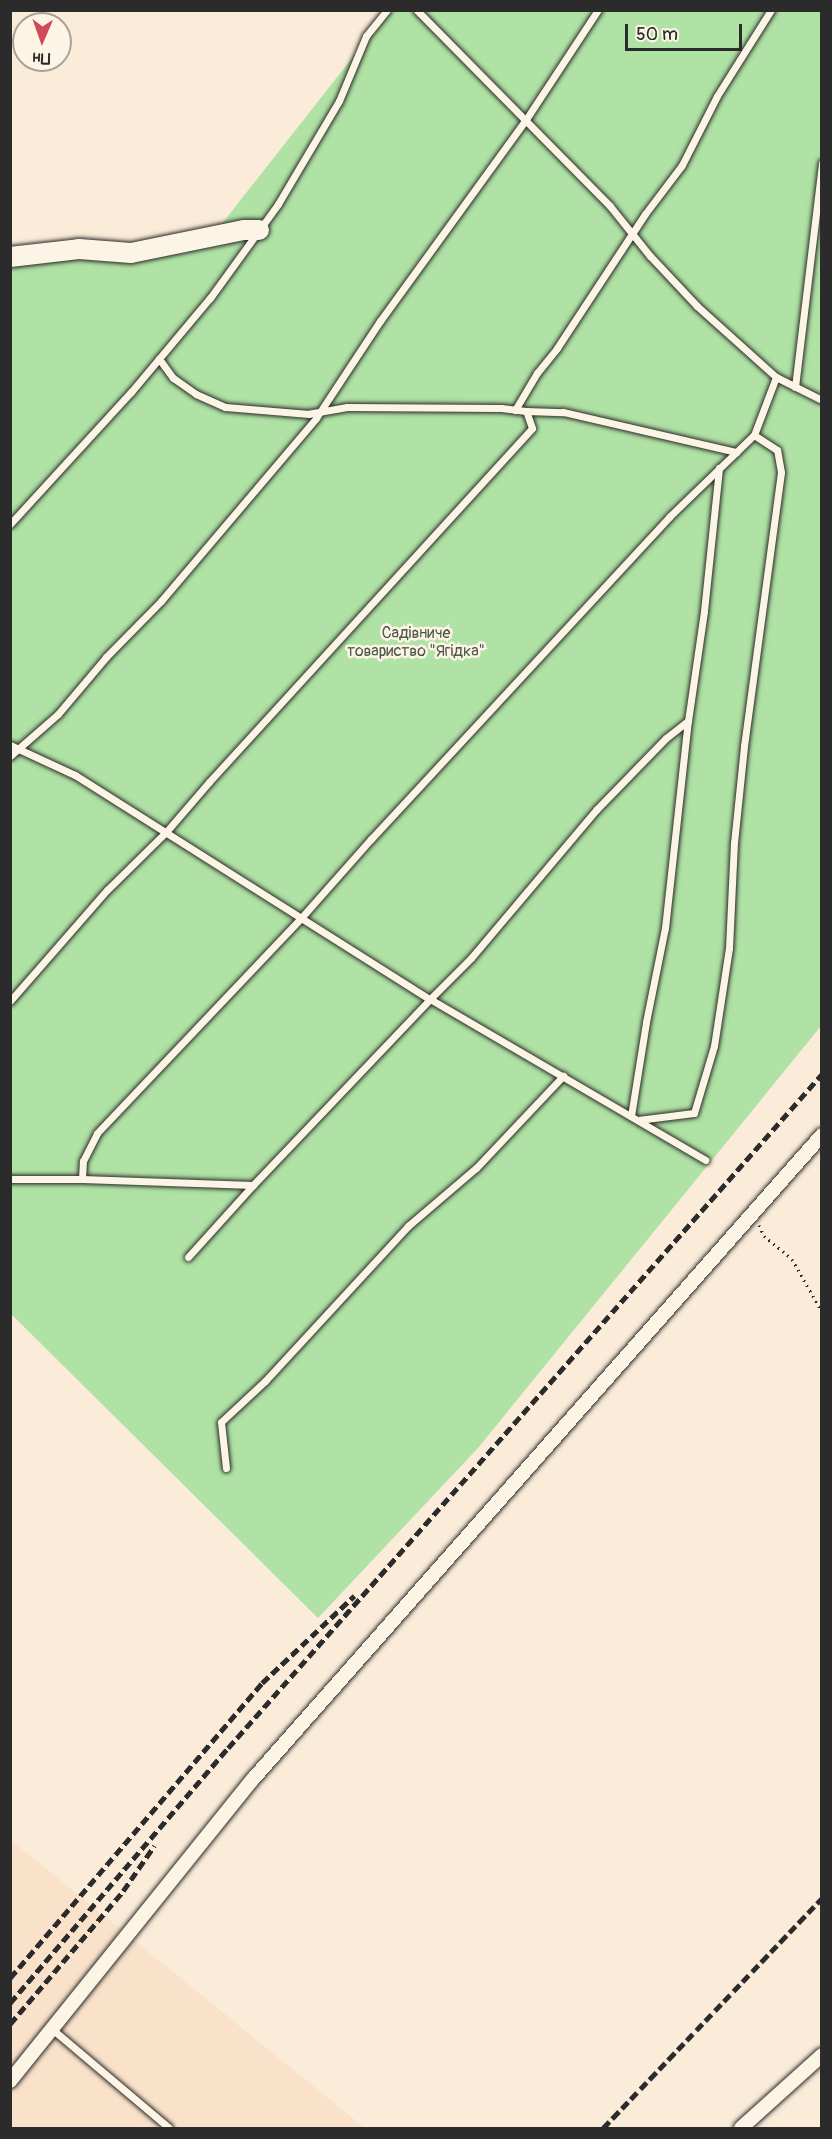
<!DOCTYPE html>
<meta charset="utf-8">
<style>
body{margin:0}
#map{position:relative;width:832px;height:2139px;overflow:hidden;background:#fbecd9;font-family:Pangolin,sans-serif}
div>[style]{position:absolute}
.built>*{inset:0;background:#fae2ca}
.green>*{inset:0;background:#afe2a4}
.path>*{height:3px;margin-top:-1.5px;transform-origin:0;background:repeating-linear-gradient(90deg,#2b2b2b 0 1.5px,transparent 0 6px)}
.roads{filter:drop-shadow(0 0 2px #2b2b2b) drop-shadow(0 0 2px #2b2b2b)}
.lane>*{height:7px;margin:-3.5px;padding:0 3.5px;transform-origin:3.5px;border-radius:3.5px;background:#fcf5e5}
.street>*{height:14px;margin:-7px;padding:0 7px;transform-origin:7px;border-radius:7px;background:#fcf5e5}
.secondary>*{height:20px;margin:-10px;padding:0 10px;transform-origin:10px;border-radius:10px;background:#fcf5e5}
.rail>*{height:4.5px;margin-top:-2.25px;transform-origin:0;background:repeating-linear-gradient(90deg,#2b2b2b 0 9px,transparent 0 13.5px)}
span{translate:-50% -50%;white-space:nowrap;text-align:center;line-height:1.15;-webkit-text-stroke:5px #fcf5e5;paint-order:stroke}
.park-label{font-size:16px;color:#4c5949}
.frame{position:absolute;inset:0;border:12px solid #2b2b2b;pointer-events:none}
.north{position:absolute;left:12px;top:12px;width:60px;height:60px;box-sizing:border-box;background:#fcf5e5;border:2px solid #a8a49b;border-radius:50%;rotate:182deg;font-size:16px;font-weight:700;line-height:24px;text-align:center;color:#2b2b2b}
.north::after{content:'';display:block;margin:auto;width:21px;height:27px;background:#d1495b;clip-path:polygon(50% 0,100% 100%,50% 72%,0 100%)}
.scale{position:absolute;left:625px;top:24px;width:117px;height:27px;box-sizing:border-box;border:3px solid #2b2b2b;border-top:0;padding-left:8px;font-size:18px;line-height:21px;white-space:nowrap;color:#2b2b2b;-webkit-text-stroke:4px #fcf5e5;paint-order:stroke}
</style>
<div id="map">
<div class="built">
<i style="clip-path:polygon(11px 1840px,365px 2128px,11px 2128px)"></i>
</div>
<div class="green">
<i style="clip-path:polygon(389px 11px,821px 11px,821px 1026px,478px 1448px,318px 1618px,11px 1314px,10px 259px,217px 230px)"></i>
</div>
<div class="path">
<i style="left:759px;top:1225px;width:12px;rotate:66deg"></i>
<i style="left:764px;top:1236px;width:36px;rotate:39deg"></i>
<i style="left:792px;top:1259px;width:61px;rotate:60.5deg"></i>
</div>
<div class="roads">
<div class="lane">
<i style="left:776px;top:377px;width:51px;rotate:26.6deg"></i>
<i style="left:795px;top:387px;width:226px;rotate:-83.1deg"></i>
<i style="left:515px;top:410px;width:43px;rotate:-59.3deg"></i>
<i style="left:537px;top:373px;width:32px;rotate:-51deg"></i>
<i style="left:557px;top:348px;width:160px;rotate:-56.7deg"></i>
<i style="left:645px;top:214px;width:61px;rotate:-52.9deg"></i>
<i style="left:682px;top:165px;width:77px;rotate:-63.1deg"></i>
<i style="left:717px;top:96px;width:102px;rotate:-57.9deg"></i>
<i style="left:526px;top:411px;width:37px;rotate:2deg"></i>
<i style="left:563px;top:412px;width:178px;rotate:13deg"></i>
<i style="left:10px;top:524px;width:179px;rotate:-47.5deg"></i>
<i style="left:131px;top:392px;width:123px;rotate:-50deg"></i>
<i style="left:210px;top:298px;width:116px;rotate:-54.1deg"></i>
<i style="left:278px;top:204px;width:120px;rotate:-59.4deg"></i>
<i style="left:339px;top:101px;width:70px;rotate:-67.4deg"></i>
<i style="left:366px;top:36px;width:33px;rotate:-51deg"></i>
<i style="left:10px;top:745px;width:72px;rotate:24.8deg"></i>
<i style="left:75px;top:775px;width:420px;rotate:32.3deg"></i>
<i style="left:430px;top:999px;width:58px;rotate:-45deg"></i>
<i style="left:471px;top:958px;width:194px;rotate:-49.8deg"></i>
<i style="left:596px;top:810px;width:100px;rotate:-45.8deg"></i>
<i style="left:666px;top:738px;width:28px;rotate:-38deg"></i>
<i style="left:688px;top:721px;width:111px;rotate:-81.7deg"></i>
<i style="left:704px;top:611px;width:144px;rotate:-84deg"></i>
<i style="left:10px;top:756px;width:64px;rotate:-41.2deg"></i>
<i style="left:58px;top:714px;width:75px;rotate:-49.9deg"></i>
<i style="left:106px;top:657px;width:78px;rotate:-45.5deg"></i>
<i style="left:161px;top:601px;width:240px;rotate:-49.7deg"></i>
<i style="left:316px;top:418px;width:116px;rotate:-56.6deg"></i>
<i style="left:380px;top:321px;width:247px;rotate:-54.1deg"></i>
<i style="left:525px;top:121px;width:133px;rotate:-56.7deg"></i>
<i style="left:10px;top:1001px;width:147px;rotate:-48.9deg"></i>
<i style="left:107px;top:890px;width:83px;rotate:-44.5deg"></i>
<i style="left:166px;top:832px;width:66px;rotate:-49.3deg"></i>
<i style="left:209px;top:782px;width:479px;rotate:-47.6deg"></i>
<i style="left:532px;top:428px;width:18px;rotate:-109deg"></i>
<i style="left:526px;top:411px;width:25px;rotate:-173deg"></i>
<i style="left:501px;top:408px;width:154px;rotate:-179.6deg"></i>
<i style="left:347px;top:407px;width:39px;rotate:170deg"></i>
<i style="left:309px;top:414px;width:84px;rotate:-175.2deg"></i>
<i style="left:225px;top:407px;width:32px;rotate:-156deg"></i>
<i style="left:196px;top:394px;width:28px;rotate:-145deg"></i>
<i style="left:173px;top:378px;width:24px;rotate:-126deg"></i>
<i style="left:631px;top:1116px;width:95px;rotate:-80.9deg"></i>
<i style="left:646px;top:1022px;width:96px;rotate:-78.6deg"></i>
<i style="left:665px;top:928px;width:208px;rotate:-83.7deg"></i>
<i style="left:638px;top:1120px;width:56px;rotate:-7.1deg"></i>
<i style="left:694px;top:1113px;width:70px;rotate:-73.4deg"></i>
<i style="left:714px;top:1046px;width:99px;rotate:-81.3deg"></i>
<i style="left:729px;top:948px;width:105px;rotate:-87.3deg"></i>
<i style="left:734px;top:843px;width:98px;rotate:-84.1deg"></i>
<i style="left:744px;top:746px;width:276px;rotate:-82.3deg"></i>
<i style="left:781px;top:472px;width:22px;rotate:-100deg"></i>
<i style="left:777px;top:450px;width:27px;rotate:-147deg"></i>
<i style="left:10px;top:1179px;width:72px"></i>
<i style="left:82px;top:1179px;width:171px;rotate:2deg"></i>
<i style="left:253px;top:1185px;width:257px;rotate:-46.4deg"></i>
<i style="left:430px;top:999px;width:319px;rotate:30.3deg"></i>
<i style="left:82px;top:1179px;width:18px;rotate:-87deg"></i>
<i style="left:83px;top:1161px;width:31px;rotate:-63deg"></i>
<i style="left:97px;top:1133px;width:296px;rotate:-46.5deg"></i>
<i style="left:301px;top:918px;width:106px;rotate:-48.5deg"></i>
<i style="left:371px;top:839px;width:439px;rotate:-47.2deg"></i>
<i style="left:669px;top:517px;width:118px;rotate:-44deg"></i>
<i style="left:754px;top:435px;width:62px;rotate:-69.2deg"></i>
<i style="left:776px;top:377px;width:106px;rotate:-138.1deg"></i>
<i style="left:697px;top:306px;width:69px;rotate:-133.2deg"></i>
<i style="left:650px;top:256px;width:64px;rotate:-128.7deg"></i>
<i style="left:610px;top:206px;width:275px;rotate:-134.6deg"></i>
<i style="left:188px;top:1257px;width:97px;rotate:-47.9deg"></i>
<i style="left:226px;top:1468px;width:46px;rotate:-96.2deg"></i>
<i style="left:221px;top:1422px;width:60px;rotate:-43deg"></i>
<i style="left:265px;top:1381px;width:211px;rotate:-47.3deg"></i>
<i style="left:408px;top:1226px;width:89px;rotate:-40.5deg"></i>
<i style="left:476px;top:1168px;width:127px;rotate:-46.6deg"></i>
<i style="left:52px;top:2029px;width:153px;rotate:40.2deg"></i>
</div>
<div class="street">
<i style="left:10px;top:2081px;width:388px;rotate:-51.2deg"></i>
<i style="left:253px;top:1779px;width:859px;rotate:-48.54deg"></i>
<i style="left:741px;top:2128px;width:109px;rotate:-42deg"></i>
</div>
<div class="secondary">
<i style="left:10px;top:257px;width:69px;rotate:-6.6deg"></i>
<i style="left:79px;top:249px;width:52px;rotate:4.4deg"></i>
<i style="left:131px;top:253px;width:115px;rotate:-11.5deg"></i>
<i style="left:244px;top:230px;width:15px"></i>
</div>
</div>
<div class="rail">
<i style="left:10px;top:1978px;width:388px;rotate:-49.5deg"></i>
<i style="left:262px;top:1683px;width:127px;rotate:-43.4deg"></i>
<i style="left:10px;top:2003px;width:335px;rotate:-49.5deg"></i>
<i style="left:228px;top:1748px;width:898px;rotate:-48.61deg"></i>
<i style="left:10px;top:2024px;width:175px;rotate:-49.6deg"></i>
<i style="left:123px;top:1891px;width:55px;rotate:-55.4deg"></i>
<i style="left:603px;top:2128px;width:318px;rotate:-46.4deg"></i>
</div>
<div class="park-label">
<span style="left:416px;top:642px">Садівниче<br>товариство "Ягідка"</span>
</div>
<div class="frame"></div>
<div class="north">Пн</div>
<div class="scale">50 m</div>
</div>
